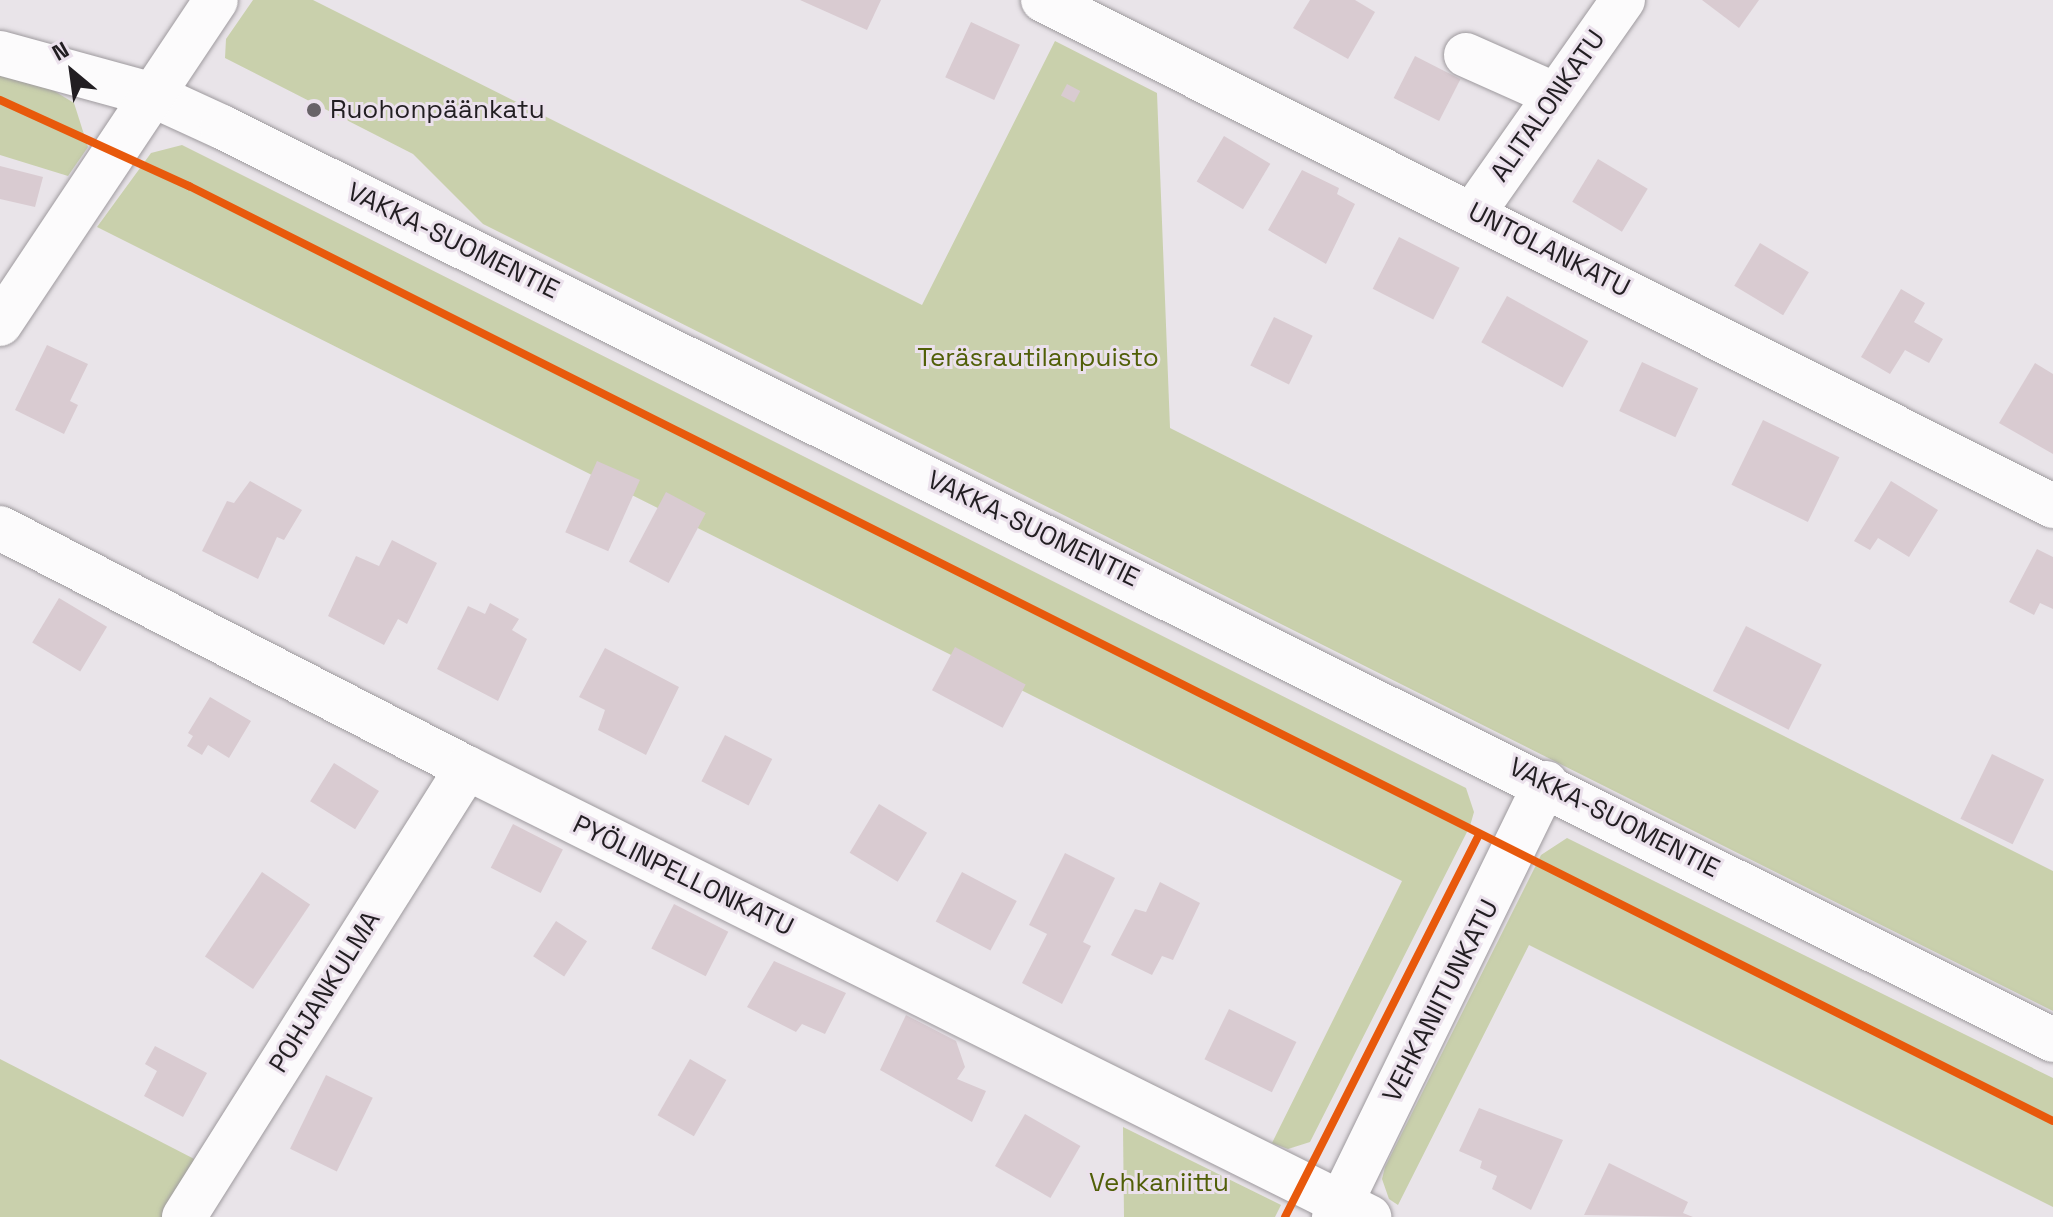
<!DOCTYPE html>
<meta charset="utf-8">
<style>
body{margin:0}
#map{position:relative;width:2053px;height:1217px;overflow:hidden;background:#e9e4e9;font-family:"Space Grotesk",sans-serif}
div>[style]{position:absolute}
.green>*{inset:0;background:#c9d0ac}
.building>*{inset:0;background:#d9cbd1;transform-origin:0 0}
.roads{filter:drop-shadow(0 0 2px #9e9a9e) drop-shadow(0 0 2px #9e9a9e)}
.minor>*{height:44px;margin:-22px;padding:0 22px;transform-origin:22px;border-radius:22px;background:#fcfbfc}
.cycleway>*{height:8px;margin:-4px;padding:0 4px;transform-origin:4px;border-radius:4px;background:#e8590c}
.dots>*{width:22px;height:22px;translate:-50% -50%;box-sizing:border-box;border:4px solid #ebe1ec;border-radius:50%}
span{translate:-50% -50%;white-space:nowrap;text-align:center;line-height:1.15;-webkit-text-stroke:6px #ebe1ec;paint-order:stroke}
.street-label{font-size:26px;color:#221e22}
.poi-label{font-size:26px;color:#221e22}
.left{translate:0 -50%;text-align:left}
.park-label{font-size:26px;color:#515f08}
.north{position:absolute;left:32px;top:32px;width:80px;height:80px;-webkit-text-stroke:6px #ebe1ec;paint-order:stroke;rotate:331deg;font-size:22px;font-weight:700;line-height:32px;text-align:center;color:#221e22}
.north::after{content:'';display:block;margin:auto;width:28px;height:36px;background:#221e22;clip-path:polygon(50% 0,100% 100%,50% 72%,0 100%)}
</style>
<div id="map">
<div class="green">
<i style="clip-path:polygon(253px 0,313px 0,922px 305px,1055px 41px,1157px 93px,1170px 428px,2053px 871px,2053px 1011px,483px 224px,413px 154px,225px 58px,226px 39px)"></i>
<i style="clip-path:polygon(0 76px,51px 89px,74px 103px,88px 147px,68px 176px,0 155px)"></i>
<i style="clip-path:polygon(182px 145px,1466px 788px,1474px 812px,1470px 826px,1310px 1142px,1288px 1149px,1272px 1143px,1402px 881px,97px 227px,151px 153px)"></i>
<i style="clip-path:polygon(1567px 838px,2053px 1078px,2053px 1207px,1529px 945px,1398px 1205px,1389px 1199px,1382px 1179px,1385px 1167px,1541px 855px)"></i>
<i style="clip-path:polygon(0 1059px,204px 1164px,171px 1217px,0 1217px)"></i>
<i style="clip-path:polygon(1123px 1127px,1281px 1205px,1275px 1217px,1124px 1217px)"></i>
</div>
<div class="building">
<i style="clip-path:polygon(800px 0,881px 0,867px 30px)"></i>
<i style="clip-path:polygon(1310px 0,1355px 0,1375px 12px,1348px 59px,1293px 28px)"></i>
<i style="clip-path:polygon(1702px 0,1759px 0,1739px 28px)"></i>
<i style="left:971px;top:22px;width:54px;height:61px;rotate:25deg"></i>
<i style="left:1415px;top:56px;width:51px;height:47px;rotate:27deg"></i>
<i style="left:1067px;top:84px;width:15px;height:13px;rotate:28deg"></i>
<i style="left:1224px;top:136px;width:54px;height:53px;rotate:31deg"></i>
<i style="left:1598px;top:159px;width:58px;height:50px;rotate:31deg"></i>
<i style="clip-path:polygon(0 166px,43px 177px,35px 207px,0 199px)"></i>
<i style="clip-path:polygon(1302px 170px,1339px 188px,1337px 194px,1355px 204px,1326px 264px,1268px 230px)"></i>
<i style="left:1399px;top:237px;width:68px;height:58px;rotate:27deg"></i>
<i style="left:1760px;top:243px;width:57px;height:50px;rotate:31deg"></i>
<i style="clip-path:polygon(1901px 289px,1925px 303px,1914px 322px,1943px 339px,1929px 363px,1905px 350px,1890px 374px,1861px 357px)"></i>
<i style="left:1507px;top:296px;width:93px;height:53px;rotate:29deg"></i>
<i style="left:1274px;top:317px;width:43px;height:54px;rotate:26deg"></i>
<i style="clip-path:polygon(47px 345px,88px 364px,70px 401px,78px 405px,64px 434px,15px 410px)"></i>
<i style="left:1642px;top:362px;width:62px;height:54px;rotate:25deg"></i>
<i style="clip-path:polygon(2035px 363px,2053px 374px,2053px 454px,1999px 423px)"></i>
<i style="left:1763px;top:420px;width:85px;height:72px;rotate:26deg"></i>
<i style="left:597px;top:461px;width:47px;height:78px;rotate:24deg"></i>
<i style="clip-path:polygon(250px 481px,302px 510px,284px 540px,277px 537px,258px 579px,202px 551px,227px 501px,234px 503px)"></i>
<i style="clip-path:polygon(1891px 481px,1938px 510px,1909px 557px,1878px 538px,1870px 550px,1854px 541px)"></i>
<i style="left:666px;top:492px;width:45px;height:79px;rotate:28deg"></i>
<i style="clip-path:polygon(392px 540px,437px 563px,407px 624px,398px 619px,384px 645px,328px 616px,356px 556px,379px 566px)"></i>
<i style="clip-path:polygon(2037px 549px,2053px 557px,2053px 609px,2040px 603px,2034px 615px,2009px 602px)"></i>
<i style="left:59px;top:598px;width:56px;height:52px;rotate:31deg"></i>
<i style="clip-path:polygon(490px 603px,519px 619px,512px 630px,527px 639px,498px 701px,437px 669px,468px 606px,485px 614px)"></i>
<i style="left:1746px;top:626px;width:85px;height:73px;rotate:27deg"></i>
<i style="left:955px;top:647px;width:80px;height:49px;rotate:28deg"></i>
<i style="clip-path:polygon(605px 648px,679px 687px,646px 755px,598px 730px,605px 710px,579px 697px)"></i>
<i style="clip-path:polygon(210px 697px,251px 721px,229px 758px,208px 745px,202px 755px,187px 746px,193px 736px,188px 733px)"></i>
<i style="left:725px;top:735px;width:53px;height:52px;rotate:27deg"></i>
<i style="left:1992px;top:754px;width:58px;height:72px;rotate:26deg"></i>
<i style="left:334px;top:763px;width:53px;height:45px;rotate:32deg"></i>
<i style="left:879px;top:804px;width:56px;height:57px;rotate:31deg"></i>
<i style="left:513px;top:824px;width:56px;height:49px;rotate:27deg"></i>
<i style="clip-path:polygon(1065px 853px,1115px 878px,1083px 942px,1091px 946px,1062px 1004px,1022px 983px,1047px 934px,1029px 925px)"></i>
<i style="left:262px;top:872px;width:58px;height:102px;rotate:34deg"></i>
<i style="left:962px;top:872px;width:62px;height:56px;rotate:28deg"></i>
<i style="clip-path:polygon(1160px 882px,1200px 903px,1173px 960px,1162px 956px,1152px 975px,1111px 955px,1135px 909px,1146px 912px)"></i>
<i style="left:674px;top:904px;width:61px;height:50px;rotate:27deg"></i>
<i style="left:556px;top:921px;width:37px;height:42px;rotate:33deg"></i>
<i style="clip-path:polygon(774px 961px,846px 993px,825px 1034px,802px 1024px,796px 1032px,747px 1007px)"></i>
<i style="left:1229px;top:1009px;width:75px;height:56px;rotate:26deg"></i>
<i style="clip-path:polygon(906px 1015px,956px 1041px,965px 1067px,957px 1079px,986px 1091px,972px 1122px,880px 1070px)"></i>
<i style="clip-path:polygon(155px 1046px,207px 1073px,183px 1117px,144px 1096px,157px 1071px,145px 1064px)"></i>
<i style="left:690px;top:1059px;width:42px;height:65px;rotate:30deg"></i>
<i style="left:326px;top:1075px;width:52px;height:82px;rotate:26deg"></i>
<i style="clip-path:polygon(1479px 1108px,1563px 1140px,1531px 1210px,1492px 1189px,1497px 1176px,1480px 1168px,1482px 1161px,1459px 1151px)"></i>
<i style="left:1025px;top:1114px;width:64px;height:60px;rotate:30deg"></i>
<i style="clip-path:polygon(1609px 1163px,1688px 1202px,1683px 1213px,1693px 1217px,1584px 1215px)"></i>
<i style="left:1189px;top:1174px;width:21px;height:11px;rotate:28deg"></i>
</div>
<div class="roads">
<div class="minor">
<i style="left:1043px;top:0;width:1130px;rotate:26.61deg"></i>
<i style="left:0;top:53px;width:156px;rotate:15.3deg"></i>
<i style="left:150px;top:94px;width:79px;rotate:24.6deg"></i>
<i style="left:222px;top:127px;width:2046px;rotate:26.5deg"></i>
<i style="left:1466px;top:55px;width:98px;rotate:24deg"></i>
<i style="left:1474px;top:212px;width:259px;rotate:-54.9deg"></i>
<i style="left:0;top:324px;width:389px;rotate:-56.3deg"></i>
<i style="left:0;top:528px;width:525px;rotate:27.2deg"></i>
<i style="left:467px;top:768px;width:1008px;rotate:26.46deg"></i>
<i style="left:184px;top:1217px;width:531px;rotate:-57.78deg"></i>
<i style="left:1334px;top:1217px;width:483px;rotate:-64deg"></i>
</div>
</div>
<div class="cycleway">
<i style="left:0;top:100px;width:208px;rotate:24.5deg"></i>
<i style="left:189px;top:186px;width:2085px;rotate:26.64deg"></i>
<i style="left:1285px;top:1217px;width:427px;rotate:-63.1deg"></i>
</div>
<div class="dots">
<i style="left:314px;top:110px;background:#686368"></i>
</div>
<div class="street-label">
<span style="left:1548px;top:106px;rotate:-55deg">ALITALONKATU</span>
<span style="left:453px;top:241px;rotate:26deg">VAKKA-SUOMENTIE</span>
<span style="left:1549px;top:250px;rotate:27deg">UNTOLANKATU</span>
<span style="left:1033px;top:529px;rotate:26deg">VAKKA-SUOMENTIE</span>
<span style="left:1614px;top:818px;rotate:27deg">VAKKA-SUOMENTIE</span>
<span style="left:683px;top:876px;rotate:26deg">PYÖLINPELLONKATU</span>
<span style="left:325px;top:992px;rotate:-58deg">POHJANKULMA</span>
<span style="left:1441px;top:1001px;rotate:-63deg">VEHKANIITUNKATU</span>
</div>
<div class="poi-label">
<span class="left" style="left:330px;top:110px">Ruohonpäänkatu</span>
</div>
<div class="park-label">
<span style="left:1038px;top:358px">Teräsrautilanpuisto</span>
<span style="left:1159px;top:1183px">Vehkaniittu</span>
</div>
<div class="north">N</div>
</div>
